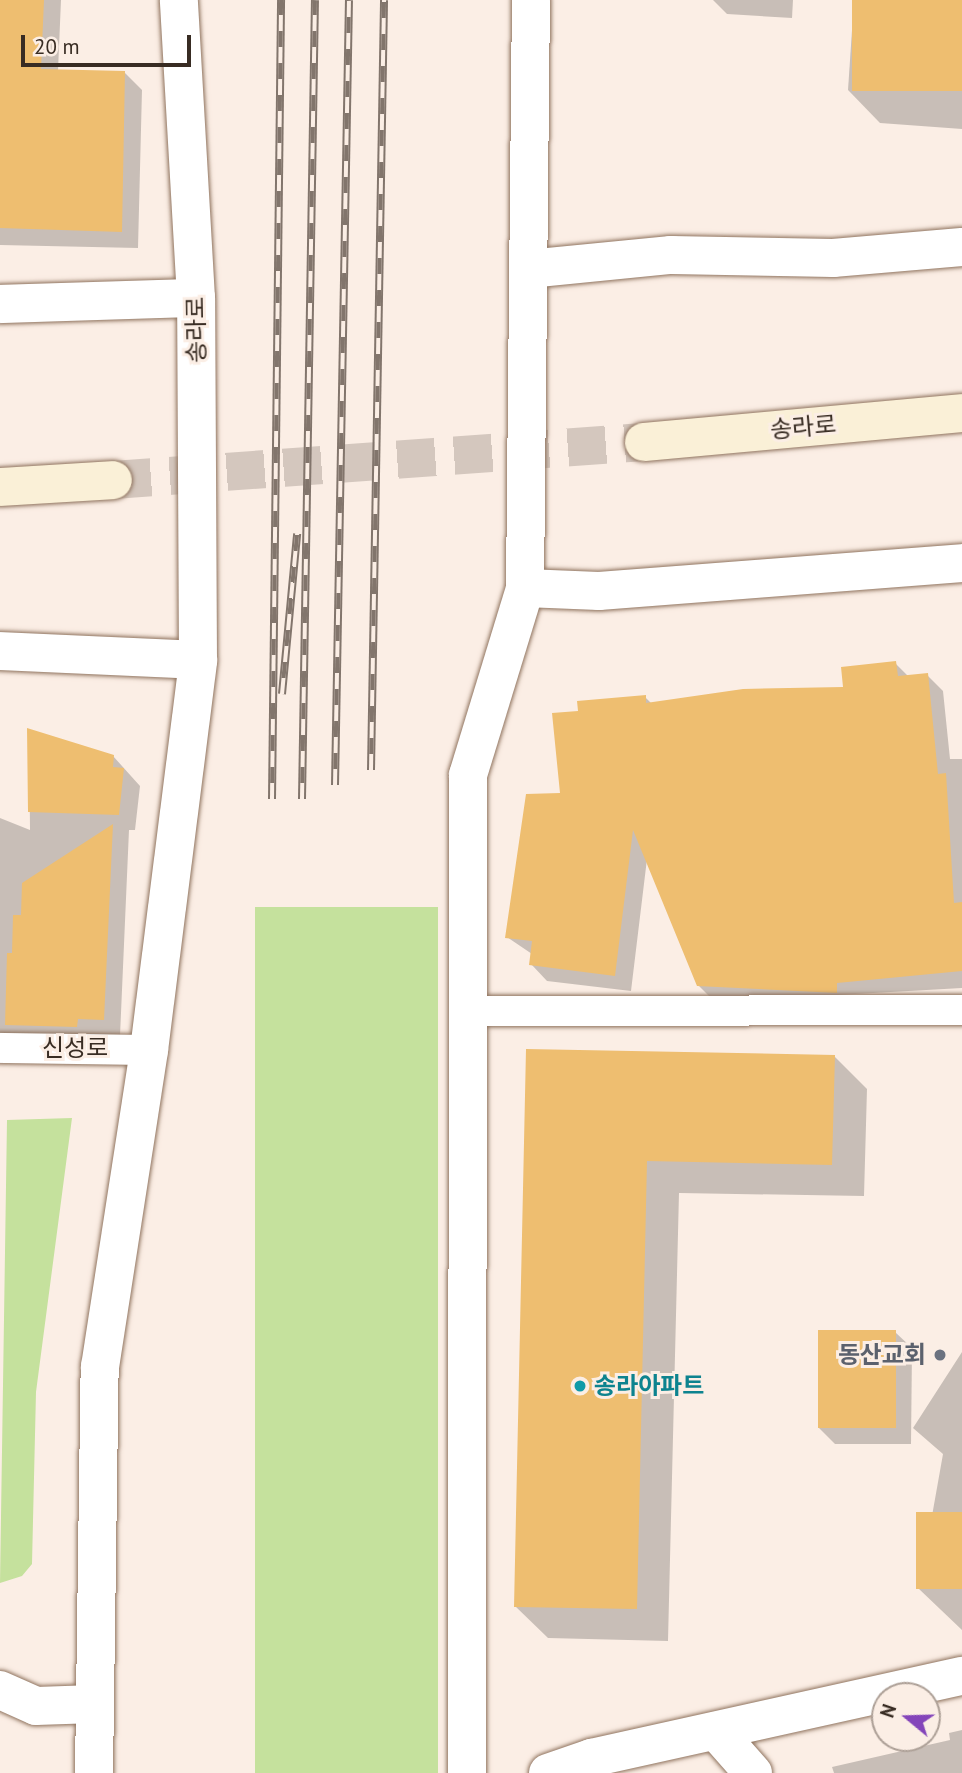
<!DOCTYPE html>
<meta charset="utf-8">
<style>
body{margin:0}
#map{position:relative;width:962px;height:1773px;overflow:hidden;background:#fbeee5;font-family:"PT Sans","Noto Sans KR",sans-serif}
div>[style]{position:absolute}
.green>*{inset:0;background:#c5e19d;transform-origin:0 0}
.shadow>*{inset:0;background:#0003}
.building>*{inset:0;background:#eebe70;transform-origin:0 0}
.secondary-tunnel>*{height:38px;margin-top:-19px;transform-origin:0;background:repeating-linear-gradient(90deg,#d4c7be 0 38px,transparent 0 57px)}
.roads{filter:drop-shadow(0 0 2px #90745f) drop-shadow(0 0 2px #90745f)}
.service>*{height:30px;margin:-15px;padding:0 15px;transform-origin:15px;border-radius:15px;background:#fff}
.minor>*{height:38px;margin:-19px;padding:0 19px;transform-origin:19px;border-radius:19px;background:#fff}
.secondary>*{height:38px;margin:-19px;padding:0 19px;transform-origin:19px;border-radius:19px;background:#faf0d7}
.rail>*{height:8px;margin-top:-4px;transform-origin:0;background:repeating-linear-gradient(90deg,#fbeee5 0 16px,#82756c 0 32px);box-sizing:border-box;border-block:2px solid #82756c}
.dots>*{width:19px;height:19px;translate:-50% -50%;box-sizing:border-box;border:4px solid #fbeee5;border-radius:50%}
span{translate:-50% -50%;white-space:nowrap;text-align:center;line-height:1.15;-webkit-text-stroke:6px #fbeee5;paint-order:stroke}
.street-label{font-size:24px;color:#382c23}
.worship-label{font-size:24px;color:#5b616d;font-weight:700}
.right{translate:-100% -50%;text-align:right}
.culture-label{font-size:24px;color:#0d838f;font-weight:700}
.left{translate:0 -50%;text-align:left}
.north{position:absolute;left:871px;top:1682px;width:70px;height:70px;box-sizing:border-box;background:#fbeee5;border:2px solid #ada097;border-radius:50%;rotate:289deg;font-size:19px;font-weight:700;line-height:28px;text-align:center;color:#382c23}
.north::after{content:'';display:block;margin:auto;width:24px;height:32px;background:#8445ba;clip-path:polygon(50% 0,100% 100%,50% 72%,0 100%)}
.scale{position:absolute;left:21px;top:35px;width:170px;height:32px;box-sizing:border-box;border:4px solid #382c23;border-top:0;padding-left:9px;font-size:21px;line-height:24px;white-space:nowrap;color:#382c23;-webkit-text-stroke:5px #fbeee5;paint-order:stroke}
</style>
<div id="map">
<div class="green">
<i style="left:255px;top:907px;width:183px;height:866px"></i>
<i style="clip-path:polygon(72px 1118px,36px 1392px,32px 1564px,22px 1576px,0 1583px,7px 1120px)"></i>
</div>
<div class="shadow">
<i style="clip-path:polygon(0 0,61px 0,58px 71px,124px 72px,142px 90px,138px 248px,0 245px)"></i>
<i style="clip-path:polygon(713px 0,793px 0,792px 18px,727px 14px)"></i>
<i style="clip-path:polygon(854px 0,962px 0,962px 129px,880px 123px,848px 90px)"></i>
<i style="clip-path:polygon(895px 663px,909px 677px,927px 675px,943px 691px,950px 759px,962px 759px,962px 988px,715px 1002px,698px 985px,647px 859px,631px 991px,547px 981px,531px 964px,532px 954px,507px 937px,562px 795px,579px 712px,645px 697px,652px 704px,845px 689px)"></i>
<i style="clip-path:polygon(29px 731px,113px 756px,140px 786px,135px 830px,129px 830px,120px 1036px,0 1040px,0 818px,30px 830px)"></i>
<i style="clip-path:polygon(528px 1050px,835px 1057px,867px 1089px,864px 1196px,679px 1193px,668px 1641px,548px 1638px,515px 1606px)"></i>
<i style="clip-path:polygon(895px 1332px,912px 1348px,911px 1444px,835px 1444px,819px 1428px)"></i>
<i style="clip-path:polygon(962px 1352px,962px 1630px,919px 1589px,943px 1454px,913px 1428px)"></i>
<i style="clip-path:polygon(962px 1730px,962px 1773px,834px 1773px,832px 1767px,950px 1740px,949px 1733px)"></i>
</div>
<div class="building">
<i style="clip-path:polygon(0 0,44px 0,41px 69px,125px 71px,122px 232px,0 228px)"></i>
<i style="left:852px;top:0;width:110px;height:91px"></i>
<i style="clip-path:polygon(896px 661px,898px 676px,928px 673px,938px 774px,946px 773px,954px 903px,962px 902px,962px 971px,837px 983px,837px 993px,697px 986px,633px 830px,615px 976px,529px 965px,532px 941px,505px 938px,526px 794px,560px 793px,552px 713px,578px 711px,577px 701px,646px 695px,646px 703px,743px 689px,843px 687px,841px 667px)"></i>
<i style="clip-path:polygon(27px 728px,114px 755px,113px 767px,124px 768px,119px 815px,28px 812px)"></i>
<i style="clip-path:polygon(113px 824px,104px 1020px,78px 1019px,77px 1027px,5px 1025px,7px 953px,12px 953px,13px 915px,21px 915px,22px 883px)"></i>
<i style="clip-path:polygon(526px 1049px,835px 1055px,832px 1165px,647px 1161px,637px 1609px,514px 1607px)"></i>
<i style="left:818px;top:1330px;width:78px;height:98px"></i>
<i style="left:962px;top:1512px;width:77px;height:46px;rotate:90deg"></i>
</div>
<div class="secondary-tunnel">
<i style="left:113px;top:480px;width:532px;rotate:-4.09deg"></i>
</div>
<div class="roads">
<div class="service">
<i style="left:468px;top:1011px;width:494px;rotate:-0.1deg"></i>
<i style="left:0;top:1048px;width:149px;rotate:0.8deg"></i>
</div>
<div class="minor">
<i style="left:528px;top:269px;width:144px;rotate:-5.6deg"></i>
<i style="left:671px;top:255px;width:162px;rotate:1.1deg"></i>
<i style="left:833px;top:258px;width:129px;rotate:-4.9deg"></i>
<i style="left:0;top:304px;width:196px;rotate:-1.8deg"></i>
<i style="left:525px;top:588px;width:74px;rotate:2.3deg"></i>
<i style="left:599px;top:591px;width:364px;rotate:-4.4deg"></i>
<i style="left:0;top:651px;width:198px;rotate:2.6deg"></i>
<i style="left:0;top:1690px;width:39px;rotate:24deg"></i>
<i style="left:36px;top:1706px;width:59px;rotate:-1.9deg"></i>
<i style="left:716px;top:1731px;width:56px;rotate:48.6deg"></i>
<i style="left:94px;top:1773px;width:406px;rotate:-89.2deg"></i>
<i style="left:100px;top:1367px;width:321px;rotate:-81.2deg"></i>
<i style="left:149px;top:1050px;width:393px;rotate:-82.8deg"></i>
<i style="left:198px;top:660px;width:362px;rotate:-90.3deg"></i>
<i style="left:196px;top:298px;width:298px;rotate:-93.3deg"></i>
<i style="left:467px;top:1773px;width:998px;rotate:-89.94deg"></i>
<i style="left:468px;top:775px;width:195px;rotate:-73deg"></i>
<i style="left:525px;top:588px;width:588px;rotate:-89.42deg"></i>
<i style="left:548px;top:1773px;width:46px;rotate:-19.2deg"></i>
<i style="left:591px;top:1758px;width:380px;rotate:-12.5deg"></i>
</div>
<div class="secondary">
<i style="left:644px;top:442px;width:319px;rotate:-5.2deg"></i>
<i style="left:0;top:487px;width:113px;rotate:-3.5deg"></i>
</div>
</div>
<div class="rail">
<i style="left:282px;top:694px;width:161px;rotate:-84.6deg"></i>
<i style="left:371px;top:770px;width:770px;rotate:-89.03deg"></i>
<i style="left:335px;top:785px;width:785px;rotate:-88.98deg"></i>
<i style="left:272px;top:799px;width:799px;rotate:-89.35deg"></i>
<i style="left:302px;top:799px;width:799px;rotate:-89.07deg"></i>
</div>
<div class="dots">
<i style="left:940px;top:1355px;background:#6b7280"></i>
<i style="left:580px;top:1386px;background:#0f9aa8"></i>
</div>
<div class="street-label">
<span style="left:196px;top:330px;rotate:-91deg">송라로</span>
<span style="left:803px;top:427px;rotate:-5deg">송라로</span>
<span style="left:75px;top:1048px">신성로</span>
</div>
<div class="worship-label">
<span class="right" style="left:926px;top:1355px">동산교회</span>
</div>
<div class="culture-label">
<span class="left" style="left:594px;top:1386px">송라아파트</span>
</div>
<div class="north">N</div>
<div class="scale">20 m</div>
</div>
